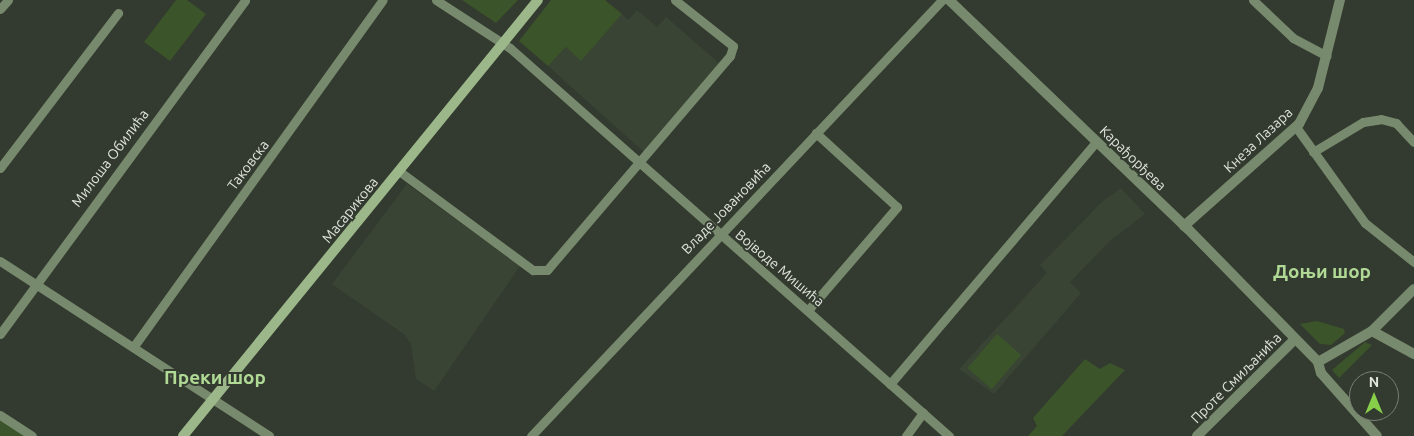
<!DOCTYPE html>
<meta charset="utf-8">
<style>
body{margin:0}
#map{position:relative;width:1414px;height:436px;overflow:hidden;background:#333a2f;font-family:Ubuntu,sans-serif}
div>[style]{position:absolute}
.built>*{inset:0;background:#3a4434}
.green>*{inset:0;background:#3b5429;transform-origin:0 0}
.minor>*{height:9px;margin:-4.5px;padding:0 4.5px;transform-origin:4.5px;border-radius:4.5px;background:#788a6d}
.tertiary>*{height:10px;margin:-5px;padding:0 5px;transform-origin:5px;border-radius:5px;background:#788a6d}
.secondary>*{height:10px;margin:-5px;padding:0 5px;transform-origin:5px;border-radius:5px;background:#9cb88a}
span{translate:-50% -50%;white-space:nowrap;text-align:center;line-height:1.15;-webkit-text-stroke:4px #333a2f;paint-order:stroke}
.street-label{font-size:14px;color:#e0e5de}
.district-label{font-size:19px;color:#b0d995;font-weight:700}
.north{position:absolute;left:1349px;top:371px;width:50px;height:50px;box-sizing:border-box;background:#333a2f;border:1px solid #787e75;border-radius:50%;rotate:0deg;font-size:14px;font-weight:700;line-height:20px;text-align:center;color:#e0e5de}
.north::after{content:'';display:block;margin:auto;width:18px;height:22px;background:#87cf4b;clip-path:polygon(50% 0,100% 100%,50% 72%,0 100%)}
</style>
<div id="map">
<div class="built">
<i style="clip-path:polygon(637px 10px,657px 27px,666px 17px,720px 64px,645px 153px,548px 66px,566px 47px,581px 60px,622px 14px,628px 20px)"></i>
<i style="clip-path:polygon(407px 184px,520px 266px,434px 391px,416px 379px,411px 344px,405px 335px,332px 284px)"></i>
<i style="clip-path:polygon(1121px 188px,1145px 214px,1111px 240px,1070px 282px,1081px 293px,994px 394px,959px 369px,1047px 273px,1040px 265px,1102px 202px)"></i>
</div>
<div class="green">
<i style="clip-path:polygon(176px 0,187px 0,206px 14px,170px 61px,144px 42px)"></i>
<i style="clip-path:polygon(462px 0,518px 0,496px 23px)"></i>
<i style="clip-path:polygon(551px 0,605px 0,622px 14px,581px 61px,566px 47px,548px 66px,519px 41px)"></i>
<i style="clip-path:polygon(1317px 321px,1344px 329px,1345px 333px,1331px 345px,1320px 344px,1300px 324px)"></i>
<i style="left:997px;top:334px;width:32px;height:45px;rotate:41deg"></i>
<i style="clip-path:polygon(1365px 342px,1372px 345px,1339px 378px,1332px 370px)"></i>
<i style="clip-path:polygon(1085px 359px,1100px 369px,1110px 363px,1125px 370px,1062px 436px,1028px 436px,1037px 426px,1033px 418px)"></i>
<i style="clip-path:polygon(0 419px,26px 436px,0 436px)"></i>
</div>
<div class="minor">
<i style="left:436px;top:0;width:88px;rotate:33deg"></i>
<i style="left:510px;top:48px;width:586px;rotate:41.47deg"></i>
<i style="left:1253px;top:0;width:55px;rotate:43.5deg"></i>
<i style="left:1293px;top:38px;width:38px;rotate:28deg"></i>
<i style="left:0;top:9px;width:12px;rotate:-48deg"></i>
<i style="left:1296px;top:127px;width:118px;rotate:54.3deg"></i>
<i style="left:1365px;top:223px;width:63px;rotate:38.5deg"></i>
<i style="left:1313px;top:152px;width:58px;rotate:-31deg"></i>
<i style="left:1363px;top:122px;width:18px;rotate:-9deg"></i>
<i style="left:1381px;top:119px;width:16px;rotate:15deg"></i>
<i style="left:1396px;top:123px;width:26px;rotate:47deg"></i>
<i style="left:0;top:168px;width:195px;rotate:-52.7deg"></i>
<i style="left:399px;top:171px;width:167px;rotate:36.5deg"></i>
<i style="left:533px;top:270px;width:14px"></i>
<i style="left:547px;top:270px;width:282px;rotate:-49.5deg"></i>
<i style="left:730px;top:56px;width:10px;rotate:-73deg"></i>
<i style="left:733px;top:46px;width:74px;rotate:-141.6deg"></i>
<i style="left:0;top:261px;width:321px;rotate:33deg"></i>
<i style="left:809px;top:309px;width:135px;rotate:-49.2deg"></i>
<i style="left:897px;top:207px;width:110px;rotate:-137.6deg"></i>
<i style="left:0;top:334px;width:414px;rotate:-53.7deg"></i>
<i style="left:134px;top:346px;width:426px;rotate:-54.3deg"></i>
<i style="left:890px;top:384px;width:318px;rotate:-49.6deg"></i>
<i style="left:0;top:415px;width:38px;rotate:33deg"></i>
<i style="left:531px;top:436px;width:599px;rotate:-46.69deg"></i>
<i style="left:906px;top:436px;width:29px;rotate:-54deg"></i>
</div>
<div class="tertiary">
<i style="left:949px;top:0;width:330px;rotate:43.8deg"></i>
<i style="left:1187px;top:228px;width:187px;rotate:45.6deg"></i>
<i style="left:1184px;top:226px;width:154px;rotate:-41.6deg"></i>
<i style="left:1299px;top:124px;width:41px;rotate:-62.2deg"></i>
<i style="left:1318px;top:88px;width:91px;rotate:-76deg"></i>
<i style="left:1372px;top:331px;width:48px;rotate:28.7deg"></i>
<i style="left:1318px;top:362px;width:62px;rotate:-29.9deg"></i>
<i style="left:1372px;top:331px;width:59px;rotate:-45deg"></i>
<i style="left:1318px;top:362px;width:11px;rotate:75deg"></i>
<i style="left:1321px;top:373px;width:84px;rotate:48.4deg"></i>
<i style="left:1197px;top:436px;width:136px;rotate:-44.7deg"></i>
</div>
<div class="secondary">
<i style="left:183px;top:436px;width:562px;rotate:-50.85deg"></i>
</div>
<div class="street-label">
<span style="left:1258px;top:140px;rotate:-43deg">Кнеза Лазара</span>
<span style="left:110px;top:158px;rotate:-53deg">Милоша Обилића</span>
<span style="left:1133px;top:158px;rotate:44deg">Карађорђева</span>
<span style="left:248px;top:165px;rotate:-53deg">Таковска</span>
<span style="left:726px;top:208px;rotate:-46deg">Владе Јовановића</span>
<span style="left:350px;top:210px;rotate:-51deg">Масарикова</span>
<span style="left:780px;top:268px;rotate:40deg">Војводе Мишића</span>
<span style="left:1236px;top:378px;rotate:-45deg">Проте Смиљанића</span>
</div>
<div class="district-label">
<span style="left:1322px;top:272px">Доњи шор</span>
<span style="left:215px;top:378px">Преки шор</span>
</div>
<div class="north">N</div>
</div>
